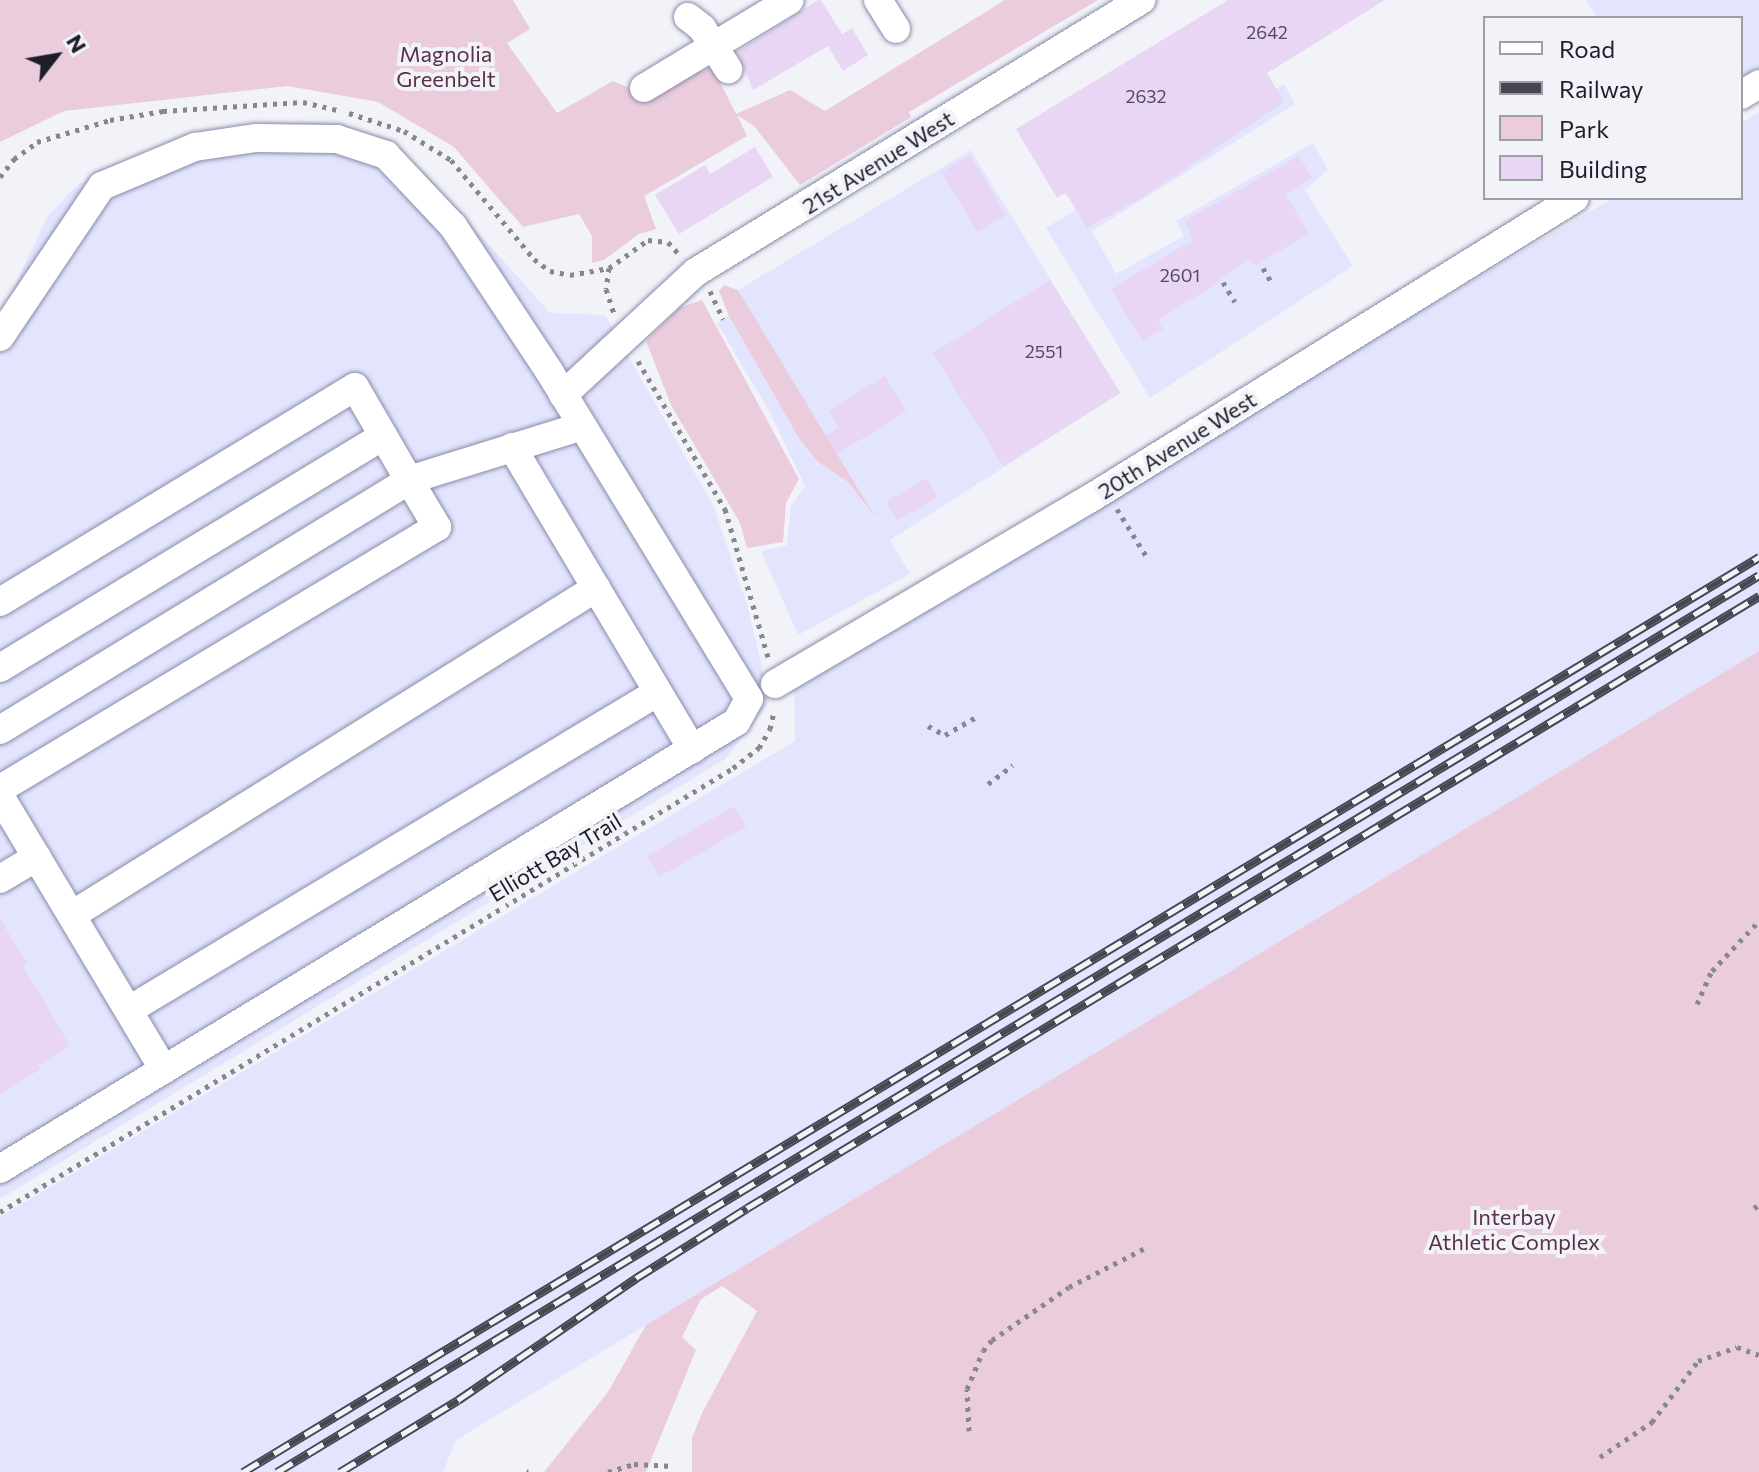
<!DOCTYPE html>
<style>
body{margin:0}
#map{position:relative;width:1759px;height:1472px;overflow:hidden;background:#f2f3f9;font-family:Commissioner,sans-serif}
div>[style]{position:absolute}
.built>*{inset:0;background:#e2e5fd}
.green>*{inset:0;background:#eaccdc}
.building>*{inset:0;background:#e8d6f4;transform-origin:0 0}
.path>*{height:5px;margin-top:-2.5px;transform-origin:0;background:repeating-linear-gradient(90deg,#86878f 0 4px,transparent 0 10px)}
.roads{filter:drop-shadow(0 0 2px #898ba9) drop-shadow(0 0 2px #898ba9)}
.minor>*{height:28px;margin:-14px;padding:0 14px;transform-origin:14px;border-radius:14px;background:#fff}
.rail>*{height:9px;margin-top:-4.5px;transform-origin:0;background:repeating-linear-gradient(90deg,#f2f3f9 0 18px,#464751 0 36px);box-sizing:border-box;border-block:2px solid #464751}
span{translate:-50% -50%;white-space:nowrap;text-align:center;line-height:1.15;-webkit-text-stroke:8px #f2f3f9;paint-order:stroke}
.number-label{font-size:18px;color:#504c5c}
.number-label span{-webkit-text-stroke-width:0}
.park-label{font-size:22px;color:#5b2f49}
.street-label{font-size:22px;color:#1d1e29}
.legend{position:absolute;left:1483px;top:16px;width:260px;height:184px;box-sizing:border-box;background:#f2f3f9;border:2px solid #9d9ea6;margin:0;padding:10px 14px;list-style:none;font-size:24px;color:#1d1e29}
.legend li{display:flex;align-items:center;gap:16px;height:40px}
.legend b{width:40px;border:2px solid #9d9ea6}
.north{position:absolute;left:16px;top:16px;width:80px;height:80px;-webkit-text-stroke:6px #f2f3f9;paint-order:stroke;rotate:59deg;font-size:22px;font-weight:700;line-height:32px;text-align:center;color:#1d1e29}
.north::after{content:'';display:block;margin:auto;width:28px;height:36px;background:#1d1e29;clip-path:polygon(50% 0,100% 100%,50% 72%,0 100%)}
</style>
<div id="map">
<div class="built">
<i style="clip-path:polygon(1586px 0,1759px 0,1759px 70px,1741px 80px,1741px 18px,1597px 18px)"></i>
<i style="clip-path:polygon(1284px 84px,1295px 104px,1092px 231px,1116px 274px,1184px 236px,1176px 221px,1313px 143px,1328px 170px,1305px 190px,1353px 266px,1150px 398px,1046px 228px)"></i>
<i style="clip-path:polygon(1759px 112px,1759px 651px,456px 1440px,443px 1472px,0 1472px,0 1217px,795px 741px,794px 678px,1613px 198px,1741px 198px,1741px 123px)"></i>
<i style="clip-path:polygon(306px 122px,335px 124px,375px 138px,401px 153px,424px 172px,550px 313px,605px 315px,714px 507px,748px 608px,770px 701px,725px 759px,0 1199px,0 317px,47px 217px,77px 185px,110px 167px,206px 133px)"></i>
<i style="clip-path:polygon(971px 150px,1120px 393px,890px 540px,910px 574px,798px 635px,761px 551px,787px 545px,791px 506px,805px 486px,768px 409px,717px 323px,729px 316px,800px 440px,818px 462px,848px 482px,881px 527px,738px 290px)"></i>
</div>
<div class="green">
<i style="clip-path:polygon(0 0,513px 0,530px 29px,507px 43px,557px 113px,613px 81px,645px 95px,682px 77px,713px 68px,736px 114px,790px 90px,825px 111px,1005px 0,1098px 0,909px 112px,911px 117px,800px 185px,754px 126px,737px 115px,747px 136px,644px 196px,656px 229px,639px 234px,604px 260px,592px 263px,592px 236px,579px 214px,523px 227px,454px 147px,378px 102px,288px 86px,64px 111px,0 142px)"></i>
<i style="clip-path:polygon(724px 285px,738px 290px,877px 520px,848px 482px,818px 462px,800px 440px,729px 316px,719px 291px)"></i>
<i style="clip-path:polygon(702px 300px,799px 479px,786px 503px,783px 542px,747px 548px,740px 523px,671px 405px,646px 341px,679px 308px)"></i>
<i style="clip-path:polygon(1759px 651px,1759px 1472px,692px 1472px,692px 1438px,702px 1413px,757px 1311px,722px 1286px,701px 1299px,682px 1337px,696px 1350px,646px 1472px,544px 1472px,608px 1392px,646px 1325px)"></i>
</div>
<div class="building">
<i style="clip-path:polygon(818px 0,821px 0,842px 34px,852px 28px,868px 55px,843px 71px,828px 46px,753px 90px,737px 52px)"></i>
<i style="clip-path:polygon(1228px 0,1385px 0,1267px 73px,1284px 102px,1143px 197px,1087px 228px,1066px 193px,1057px 198px,1016px 129px)"></i>
<i style="clip-path:polygon(755px 147px,773px 177px,679px 234px,655px 195px,705px 165px,710px 174px)"></i>
<i style="left:970px;top:155px;width:70px;height:33px;rotate:59deg"></i>
<i style="clip-path:polygon(1299px 156px,1312px 177px,1285px 194px,1309px 233px,1255px 266px,1251px 259px,1218px 279px,1220px 281px,1158px 320px,1163px 329px,1143px 341px,1111px 289px,1193px 240px,1185px 221px)"></i>
<i style="left:1050px;top:280px;width:133px;height:138px;rotate:58deg"></i>
<i style="clip-path:polygon(885px 376px,906px 412px,837px 454px,826px 436px,839px 428px,829px 411px)"></i>
<i style="left:927px;top:478px;width:22px;height:47px;rotate:60deg"></i>
<i style="left:734px;top:806px;width:24px;height:100px;rotate:60deg"></i>
<i style="clip-path:polygon(0 919px,27px 963px,23px 966px,70px 1046px,38px 1065px,41px 1069px,0 1094px)"></i>
</div>
<div class="path">
<i style="left:349px;top:113px;width:58px;rotate:18.1deg"></i>
<i style="left:404px;top:131px;width:55px;rotate:31.7deg"></i>
<i style="left:451px;top:160px;width:129px;rotate:50deg"></i>
<i style="left:534px;top:259px;width:20px;rotate:37deg"></i>
<i style="left:550px;top:271px;width:20px;rotate:11deg"></i>
<i style="left:570px;top:275px;width:40px;rotate:-10deg"></i>
<i style="left:609px;top:268px;width:21px;rotate:98deg"></i>
<i style="left:606px;top:289px;width:25px;rotate:72deg"></i>
<i style="left:0;top:177px;width:23px;rotate:-52deg"></i>
<i style="left:14px;top:159px;width:29px;rotate:-36deg"></i>
<i style="left:37px;top:142px;width:76px;rotate:-16.8deg"></i>
<i style="left:110px;top:120px;width:54px;rotate:-9.6deg"></i>
<i style="left:163px;top:111px;width:140px;rotate:-3.7deg"></i>
<i style="left:303px;top:102px;width:37px;rotate:13deg"></i>
<i style="left:609px;top:268px;width:48px;rotate:-35.7deg"></i>
<i style="left:648px;top:240px;width:20px;rotate:6deg"></i>
<i style="left:668px;top:242px;width:15px;rotate:48deg"></i>
<i style="left:1263px;top:268px;width:16px;rotate:60deg"></i>
<i style="left:1223px;top:282px;width:23px;rotate:59deg"></i>
<i style="left:710px;top:291px;width:31px;rotate:65deg"></i>
<i style="left:638px;top:361px;width:172px;rotate:59.6deg"></i>
<i style="left:725px;top:509px;width:154px;rotate:73.8deg"></i>
<i style="left:1117px;top:509px;width:59px;rotate:58.2deg"></i>
<i style="left:928px;top:726px;width:19px;rotate:28deg"></i>
<i style="left:945px;top:735px;width:36px;rotate:-30deg"></i>
<i style="left:988px;top:784px;width:31px;rotate:-37deg"></i>
<i style="left:1697px;top:1004px;width:36px;rotate:-66deg"></i>
<i style="left:1712px;top:971px;width:69px;rotate:-46.8deg"></i>
<i style="left:1754px;top:1208px;width:6px;rotate:-31deg"></i>
<i style="left:0;top:1212px;width:857px;rotate:-31.2deg"></i>
<i style="left:733px;top:768px;width:33px;rotate:-38deg"></i>
<i style="left:759px;top:748px;width:22px;rotate:-60deg"></i>
<i style="left:770px;top:729px;width:18px;rotate:-77deg"></i>
<i style="left:969px;top:1431px;width:42px;rotate:-92.7deg"></i>
<i style="left:967px;top:1389px;width:41px;rotate:-67.2deg"></i>
<i style="left:983px;top:1351px;width:14px;rotate:-51deg"></i>
<i style="left:992px;top:1340px;width:93px;rotate:-34.5deg"></i>
<i style="left:1069px;top:1287px;width:90px;rotate:-27.1deg"></i>
<i style="left:1600px;top:1457px;width:63px;rotate:-33.9deg"></i>
<i style="left:1652px;top:1422px;width:76px;rotate:-53deg"></i>
<i style="left:1698px;top:1361px;width:41px;rotate:-19.7deg"></i>
<i style="left:1737px;top:1347px;width:23px;rotate:20deg"></i>
<i style="left:526px;top:1471px;width:2px;rotate:27deg"></i>
<i style="left:608px;top:1472px;width:27px;rotate:-17deg"></i>
<i style="left:634px;top:1464px;width:40px;rotate:2.9deg"></i>
</div>
<div class="roads">
<div class="minor">
<i style="left:878px;top:0;width:34px;rotate:58deg"></i>
<i style="left:688px;top:17px;width:18px;rotate:38deg"></i>
<i style="left:702px;top:28px;width:49px;rotate:57.6deg"></i>
<i style="left:644px;top:88px;width:170px;rotate:-31.1deg"></i>
<i style="left:1741px;top:95px;width:21px;rotate:-31deg"></i>
<i style="left:0;top:337px;width:182px;rotate:-56deg"></i>
<i style="left:102px;top:186px;width:101px;rotate:-22.8deg"></i>
<i style="left:195px;top:147px;width:62px;rotate:-8.4deg"></i>
<i style="left:256px;top:138px;width:81px;rotate:0.7deg"></i>
<i style="left:337px;top:139px;width:52px;rotate:18.1deg"></i>
<i style="left:386px;top:155px;width:98px;rotate:46.7deg"></i>
<i style="left:453px;top:226px;width:174px;rotate:56.5deg"></i>
<i style="left:549px;top:371px;width:384px;rotate:58.6deg"></i>
<i style="left:749px;top:699px;width:26px;rotate:119deg"></i>
<i style="left:736px;top:722px;width:861px;rotate:148.73deg"></i>
<i style="left:563px;top:395px;width:181px;rotate:-42.8deg"></i>
<i style="left:696px;top:272px;width:522px;rotate:-31.43deg"></i>
<i style="left:512px;top:447px;width:352px;rotate:59.2deg"></i>
<i style="left:0;top:602px;width:415px;rotate:-31.2deg"></i>
<i style="left:355px;top:387px;width:108px;rotate:59.9deg"></i>
<i style="left:409px;top:480px;width:181px;rotate:-17.3deg"></i>
<i style="left:0;top:668px;width:448px;rotate:-31.2deg"></i>
<i style="left:775px;top:684px;width:367px;rotate:-30.5deg"></i>
<i style="left:1091px;top:498px;width:569px;rotate:-31.79deg"></i>
<i style="left:0;top:730px;width:479px;rotate:-31.4deg"></i>
<i style="left:409px;top:480px;width:55px;rotate:59.2deg"></i>
<i style="left:437px;top:527px;width:510px;rotate:149.06deg"></i>
<i style="left:0;top:796px;width:319px;rotate:59.1deg"></i>
<i style="left:0;top:879px;width:43px;rotate:-30.7deg"></i>
<i style="left:72px;top:915px;width:618px;rotate:-31.97deg"></i>
<i style="left:129px;top:1010px;width:617px;rotate:-31.01deg"></i>
</div>
</div>
<div class="rail">
<i style="left:243px;top:1472px;width:1771px;rotate:-31.11deg"></i>
<i style="left:277px;top:1472px;width:1732px;rotate:-31.18deg"></i>
<i style="left:340px;top:1472px;width:138px;rotate:-31.4deg"></i>
<i style="left:458px;top:1400px;width:216px;rotate:-34.4deg"></i>
<i style="left:636px;top:1278px;width:131px;rotate:-32.2deg"></i>
<i style="left:747px;top:1208px;width:1183px;rotate:-31.16deg"></i>
</div>
<div class="number-label">
<span style="left:1267px;top:32px">2642</span>
<span style="left:1146px;top:96px">2632</span>
<span style="left:1180px;top:275px">2601</span>
<span style="left:1044px;top:351px">2551</span>
</div>
<div class="park-label">
<span style="left:446px;top:66px">Magnolia<br>Greenbelt</span>
<span style="left:1514px;top:1229px">Interbay<br>Athletic Complex</span>
</div>
<div class="street-label">
<span style="left:878px;top:162px;rotate:-32deg">21st Avenue West</span>
<span style="left:1177px;top:445px;rotate:-32deg">20th Avenue West</span>
<span style="left:555px;top:857px;rotate:-31deg">Elliott Bay Trail</span>
</div>
<ul class="legend">
<li><b style="height:10px;background:#fff"></b>Road</li>
<li><b style="height:10px;background:#464751"></b>Railway</li>
<li><b style="height:22px;background:#eaccdc"></b>Park</li>
<li><b style="height:22px;background:#e8d6f4"></b>Building</li>
</ul>
<div class="north">N</div>
</div>
